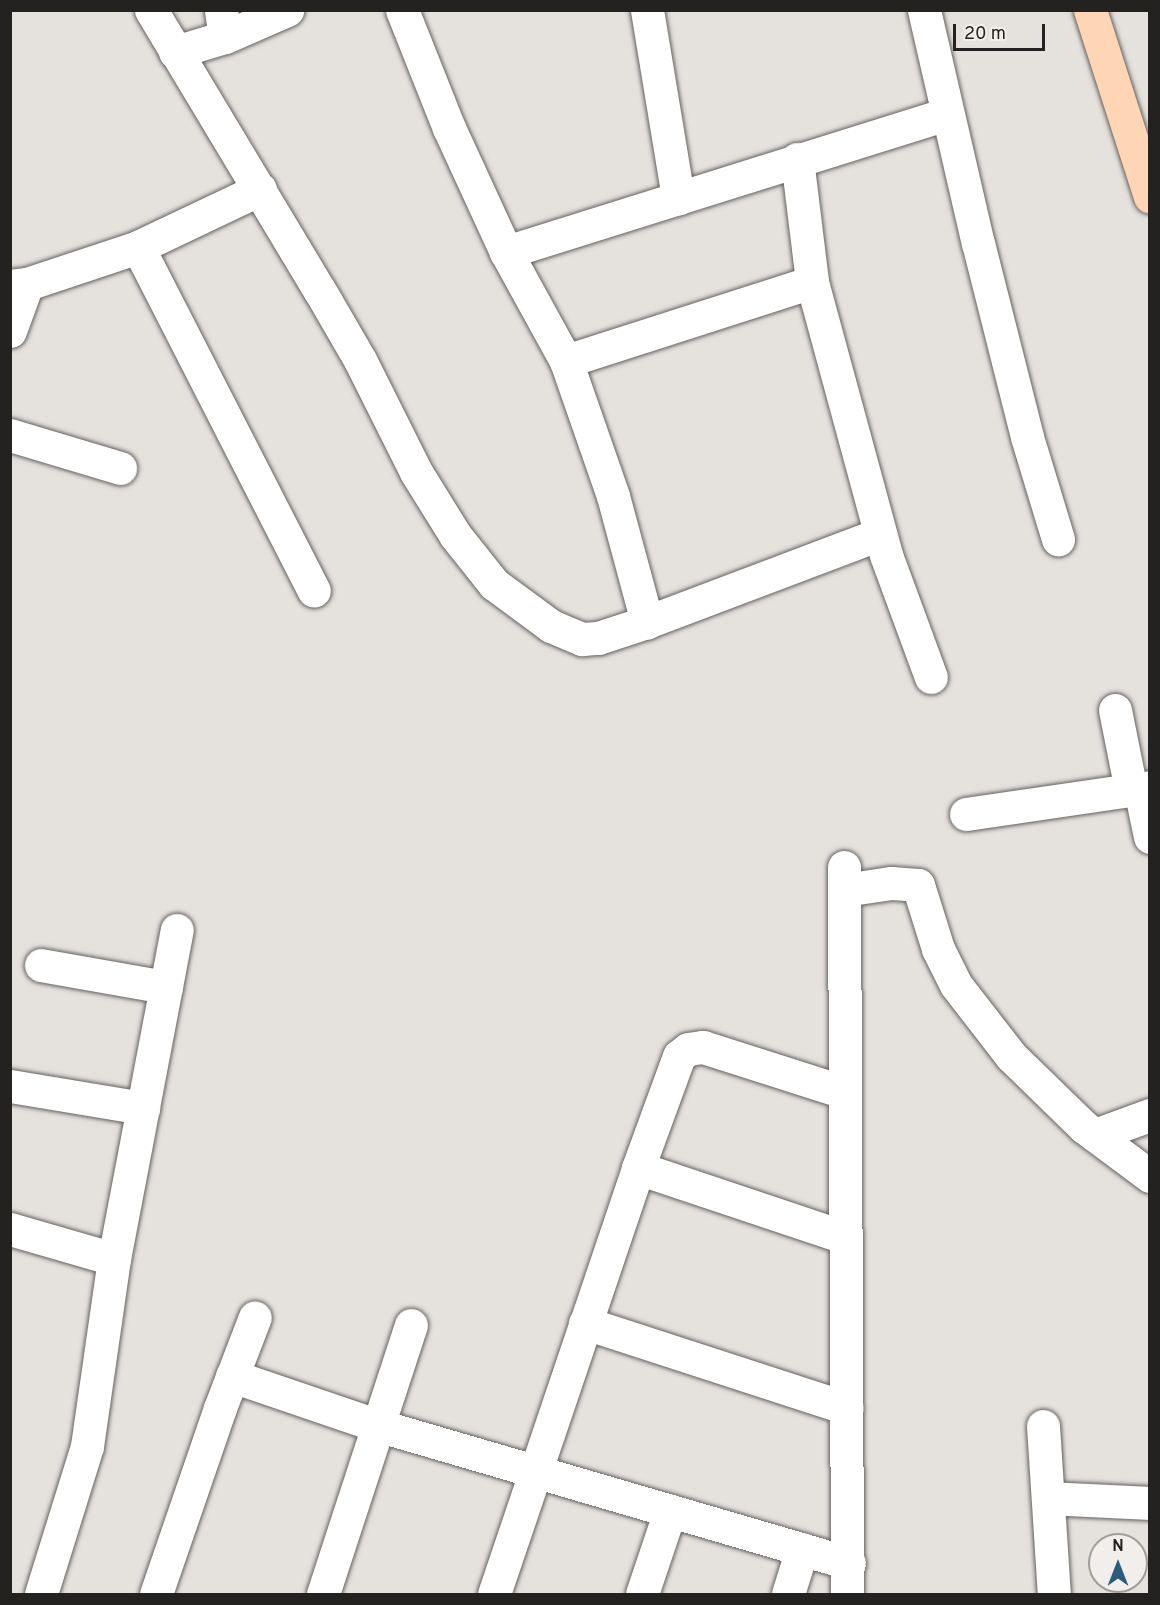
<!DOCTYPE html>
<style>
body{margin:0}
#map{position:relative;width:1160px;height:1605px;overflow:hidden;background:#e5e1dd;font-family:Overpass,sans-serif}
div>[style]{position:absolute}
.roads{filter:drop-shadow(0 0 2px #65615e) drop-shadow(0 0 2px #65615e)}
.minor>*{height:33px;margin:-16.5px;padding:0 16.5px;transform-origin:16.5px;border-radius:16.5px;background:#fff}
.major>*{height:33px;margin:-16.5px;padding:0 16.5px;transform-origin:16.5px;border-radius:16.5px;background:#fed6b5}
span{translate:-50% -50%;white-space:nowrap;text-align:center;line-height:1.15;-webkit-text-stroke:4.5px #f2eeeb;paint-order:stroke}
.frame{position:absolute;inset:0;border:12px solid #242221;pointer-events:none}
.north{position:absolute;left:1088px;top:1533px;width:60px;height:60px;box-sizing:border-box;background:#f2eeeb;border:2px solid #a09c9a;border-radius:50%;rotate:0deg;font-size:16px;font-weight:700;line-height:24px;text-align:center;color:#242221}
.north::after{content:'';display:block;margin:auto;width:21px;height:27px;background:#2c5c7b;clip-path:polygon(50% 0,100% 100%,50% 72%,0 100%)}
.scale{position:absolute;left:953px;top:24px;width:92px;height:27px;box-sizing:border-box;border:3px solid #242221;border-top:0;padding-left:8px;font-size:18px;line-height:21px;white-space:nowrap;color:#242221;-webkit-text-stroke:4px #f2eeeb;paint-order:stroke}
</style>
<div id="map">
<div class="roads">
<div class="minor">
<i style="left:151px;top:10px;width:328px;rotate:59deg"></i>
<i style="left:320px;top:291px;width:80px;rotate:59.9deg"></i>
<i style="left:360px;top:360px;width:125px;rotate:63.4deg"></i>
<i style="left:416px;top:472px;width:74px;rotate:58.2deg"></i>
<i style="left:455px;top:535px;width:63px;rotate:51.5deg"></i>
<i style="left:494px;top:584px;width:71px;rotate:36.4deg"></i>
<i style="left:551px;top:626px;width:34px;rotate:23deg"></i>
<i style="left:582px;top:639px;width:16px;rotate:-4deg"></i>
<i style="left:598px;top:638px;width:52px;rotate:-18.1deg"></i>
<i style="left:647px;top:622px;width:249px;rotate:-20.7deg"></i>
<i style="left:221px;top:10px;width:27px;rotate:82deg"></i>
<i style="left:402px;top:10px;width:127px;rotate:68.3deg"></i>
<i style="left:449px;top:128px;width:136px;rotate:65.3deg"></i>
<i style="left:506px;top:252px;width:124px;rotate:61.2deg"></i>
<i style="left:566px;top:361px;width:143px;rotate:70.8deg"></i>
<i style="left:613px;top:496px;width:131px;rotate:74.9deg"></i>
<i style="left:647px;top:10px;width:191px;rotate:80.6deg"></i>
<i style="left:924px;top:10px;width:239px;rotate:77deg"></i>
<i style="left:978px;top:243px;width:200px;rotate:75.8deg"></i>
<i style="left:1027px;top:437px;width:107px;rotate:73.1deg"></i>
<i style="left:175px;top:52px;width:52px;rotate:-16.7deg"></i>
<i style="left:225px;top:37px;width:68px;rotate:-23.5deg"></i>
<i style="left:797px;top:159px;width:124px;rotate:83deg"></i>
<i style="left:812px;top:282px;width:283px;rotate:74.8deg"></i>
<i style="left:886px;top:555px;width:130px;rotate:69.8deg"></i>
<i style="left:138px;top:247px;width:386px;rotate:62.9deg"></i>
<i style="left:506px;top:252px;width:461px;rotate:-17.4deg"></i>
<i style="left:10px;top:286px;width:17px;rotate:-7deg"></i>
<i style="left:27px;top:284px;width:117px;rotate:-18.4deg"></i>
<i style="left:138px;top:247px;width:135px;rotate:-25.4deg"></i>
<i style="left:10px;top:331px;width:50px;rotate:-70.1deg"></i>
<i style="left:566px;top:361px;width:258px;rotate:-17.8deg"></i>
<i style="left:10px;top:435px;width:115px;rotate:16.7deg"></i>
<i style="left:1115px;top:710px;width:82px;rotate:78.7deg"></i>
<i style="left:1140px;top:789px;width:49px;rotate:78.2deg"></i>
<i style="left:966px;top:814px;width:186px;rotate:-8.3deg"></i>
<i style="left:844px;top:867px;width:727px;rotate:89.76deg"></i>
<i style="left:844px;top:890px;width:48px;rotate:-8.5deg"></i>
<i style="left:891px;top:883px;width:27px;rotate:4deg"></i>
<i style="left:918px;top:885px;width:67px;rotate:72.6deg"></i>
<i style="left:938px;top:949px;width:40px;rotate:63.4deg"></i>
<i style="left:956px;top:985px;width:90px;rotate:52.2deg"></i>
<i style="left:1011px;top:1056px;width:102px;rotate:44.2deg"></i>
<i style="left:1084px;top:1127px;width:82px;rotate:36.6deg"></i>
<i style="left:41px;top:965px;width:127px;rotate:10deg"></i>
<i style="left:10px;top:1086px;width:135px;rotate:9.4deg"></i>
<i style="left:1095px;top:1135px;width:59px;rotate:-20deg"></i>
<i style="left:638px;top:1168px;width:217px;rotate:18.5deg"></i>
<i style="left:10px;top:1229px;width:108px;rotate:16.1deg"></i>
<i style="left:585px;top:1323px;width:275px;rotate:18deg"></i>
<i style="left:232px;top:1376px;width:146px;rotate:18.8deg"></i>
<i style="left:370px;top:1423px;width:499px;rotate:16.3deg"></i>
<i style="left:1043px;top:1426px;width:168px;rotate:86.3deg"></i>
<i style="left:1048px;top:1498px;width:102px;rotate:2.8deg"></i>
<i style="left:41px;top:1594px;width:155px;rotate:-72.7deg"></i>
<i style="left:87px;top:1446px;width:189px;rotate:-81.8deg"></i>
<i style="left:114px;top:1259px;width:335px;rotate:-79.2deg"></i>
<i style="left:156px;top:1594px;width:197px;rotate:-71deg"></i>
<i style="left:220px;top:1408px;width:97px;rotate:-69deg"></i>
<i style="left:323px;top:1594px;width:283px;rotate:-71.9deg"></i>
<i style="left:494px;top:1594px;width:450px;rotate:-71.3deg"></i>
<i style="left:638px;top:1168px;width:119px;rotate:-69.9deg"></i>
<i style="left:679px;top:1056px;width:11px;rotate:-38deg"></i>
<i style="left:688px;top:1049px;width:15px;rotate:-8deg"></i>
<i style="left:703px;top:1047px;width:148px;rotate:17.7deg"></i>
<i style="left:642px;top:1594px;width:88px;rotate:-71.4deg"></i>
<i style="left:788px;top:1594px;width:47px;rotate:-72.7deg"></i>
</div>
<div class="major">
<i style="left:1090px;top:10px;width:196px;rotate:72.2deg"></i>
</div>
</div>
<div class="frame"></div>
<div class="north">N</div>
<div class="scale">20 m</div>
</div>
